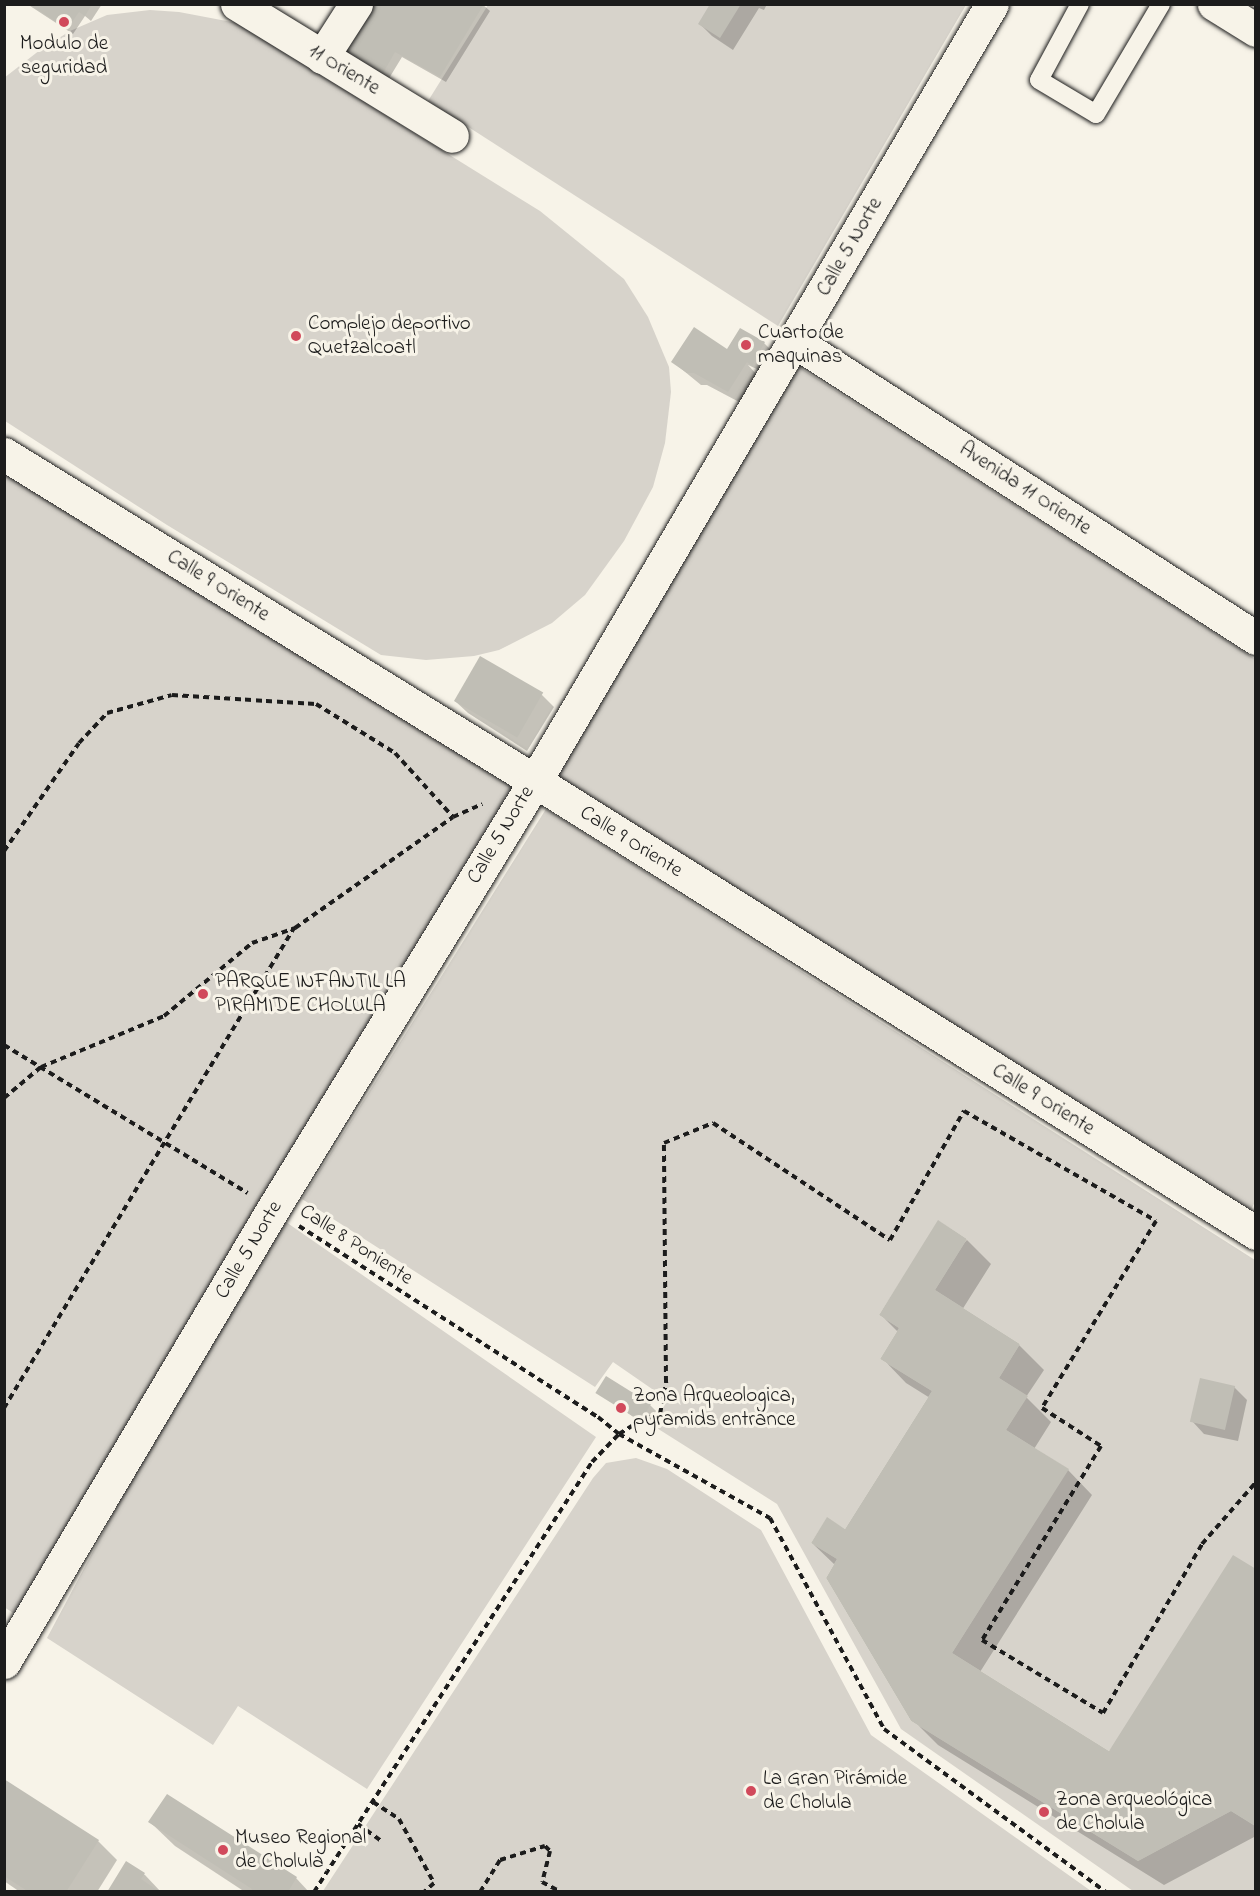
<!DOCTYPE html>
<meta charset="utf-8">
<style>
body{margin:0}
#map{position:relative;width:1260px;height:1896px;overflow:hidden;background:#f7f3e8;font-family:"Indie Flower",sans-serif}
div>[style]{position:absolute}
.green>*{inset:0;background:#d7d3cb}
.shadow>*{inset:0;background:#0003}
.building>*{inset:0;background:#c0beb5;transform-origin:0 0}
.path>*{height:4px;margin-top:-2px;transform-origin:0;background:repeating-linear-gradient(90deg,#1c1c1c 0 6px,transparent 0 10.5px)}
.roads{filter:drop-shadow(0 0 2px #1c1c1c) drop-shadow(0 0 2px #1c1c1c)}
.lane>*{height:18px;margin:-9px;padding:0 9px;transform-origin:9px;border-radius:9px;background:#f7f3e8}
.street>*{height:33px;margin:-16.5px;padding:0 16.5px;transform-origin:16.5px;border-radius:16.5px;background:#f7f3e8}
.dots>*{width:16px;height:16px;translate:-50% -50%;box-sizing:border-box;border:3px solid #f7f3e8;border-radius:50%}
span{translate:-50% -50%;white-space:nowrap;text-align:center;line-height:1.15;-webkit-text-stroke:6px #f7f3e8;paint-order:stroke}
.poi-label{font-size:21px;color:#1c1c1c}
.left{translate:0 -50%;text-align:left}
.street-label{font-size:21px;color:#1c1c1c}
.frame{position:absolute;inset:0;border:6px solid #1c1c1c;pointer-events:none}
</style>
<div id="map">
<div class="green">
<i style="clip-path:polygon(488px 5px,966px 5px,778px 326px,428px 101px)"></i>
<i style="clip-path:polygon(150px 10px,179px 12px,237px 23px,540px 211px,624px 279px,648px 317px,669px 367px,671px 392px,665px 443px,653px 487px,624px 541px,585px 595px,552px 623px,499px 650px,474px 656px,426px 660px,381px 655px,167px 525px,5px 421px,4px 78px,40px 50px,70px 31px,107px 15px)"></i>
<i style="clip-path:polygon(799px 367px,1255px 659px,1255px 1202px,1248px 1215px,552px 781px)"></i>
<i style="clip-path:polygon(4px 459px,529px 782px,21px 1618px,4px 1607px)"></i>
<i style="clip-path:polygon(546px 809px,1255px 1260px,1255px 1569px,1109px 1751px,952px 1653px,1068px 1469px,1006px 1430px,1027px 1396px,999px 1378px,1020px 1344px,935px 1290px,967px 1239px,939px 1221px,879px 1315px,899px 1328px,880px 1359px,932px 1391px,845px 1529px,827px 1518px,811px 1543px,837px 1559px,826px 1578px,911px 1721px,1138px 1861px,1231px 1811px,1255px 1826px,1255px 1891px,1133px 1891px,901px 1729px,777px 1504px,652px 1425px,668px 1400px,613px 1362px,595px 1387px,302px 1199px)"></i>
<i style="clip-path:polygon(273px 1213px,596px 1437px,367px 1789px,238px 1706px,213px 1745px,47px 1638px)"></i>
<i style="clip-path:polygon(636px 1458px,667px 1469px,761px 1530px,871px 1735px,1091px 1891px,323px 1891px,593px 1478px,606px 1463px)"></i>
</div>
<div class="shadow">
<i style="clip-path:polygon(27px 4px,102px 4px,91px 21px,85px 16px,73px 34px)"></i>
<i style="clip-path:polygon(482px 4px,490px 11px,446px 82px,402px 57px,388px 80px,351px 56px)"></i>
<i style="clip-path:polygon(711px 4px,767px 4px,764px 10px,759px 8px,733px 50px,712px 36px,700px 24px)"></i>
<i style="clip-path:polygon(764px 343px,770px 349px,759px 370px,748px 365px,758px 376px,741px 403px,707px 385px,701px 385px,673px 362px)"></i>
<i style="clip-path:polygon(542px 695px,554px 707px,527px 751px,468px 713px,455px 701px)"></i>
<i style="clip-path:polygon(967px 1240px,991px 1264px,962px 1310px,1019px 1345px,1044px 1370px,1026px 1397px,1051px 1422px,1034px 1449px,1068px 1470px,1092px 1495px,980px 1672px,1110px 1753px,1256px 1571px,1256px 1836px,1164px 1885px,938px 1745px,913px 1720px,835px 1565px,812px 1543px,845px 1531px,930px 1398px,906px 1383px,882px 1358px,898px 1332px,881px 1315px)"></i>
<i style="clip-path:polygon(1234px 1387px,1247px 1400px,1238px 1441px,1204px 1434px,1192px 1421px)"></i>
<i style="clip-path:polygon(598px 1393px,650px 1405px,656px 1411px,647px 1426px)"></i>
<i style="clip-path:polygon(4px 1781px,98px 1841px,117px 1860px,97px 1892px,20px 1892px,4px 1881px)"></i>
<i style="clip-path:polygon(150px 1822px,296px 1878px,309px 1892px,245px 1892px,175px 1846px)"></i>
<i style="clip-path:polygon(127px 1863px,145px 1875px,161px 1892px,108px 1892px)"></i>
</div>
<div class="building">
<i style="clip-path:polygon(29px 4px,92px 4px,85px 16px,79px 12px,67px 29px)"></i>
<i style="clip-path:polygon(372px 4px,484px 4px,440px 77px,395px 52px,382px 75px,343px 51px)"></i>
<i style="clip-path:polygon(710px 4px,741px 4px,720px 38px,698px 24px)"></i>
<i style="clip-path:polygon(694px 327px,727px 349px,740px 328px,765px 342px,752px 366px,747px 362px,728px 392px,694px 373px,687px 373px,671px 362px)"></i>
<i style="left:480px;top:656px;width:73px;height:52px;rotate:30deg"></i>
<i style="clip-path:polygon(938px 1220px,967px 1239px,935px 1290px,1020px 1344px,999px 1378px,1028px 1396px,1006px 1430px,1069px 1469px,952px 1653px,1109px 1751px,1233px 1555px,1256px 1569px,1256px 1826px,1231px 1811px,1138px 1861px,911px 1721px,826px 1578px,837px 1559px,811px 1543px,827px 1517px,845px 1529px,932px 1391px,880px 1359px,899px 1328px,879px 1315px)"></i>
<i style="left:606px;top:1376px;width:53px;height:20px;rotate:32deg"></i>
<i style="left:1200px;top:1378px;width:36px;height:45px;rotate:13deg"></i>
<i style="clip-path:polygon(4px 1779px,99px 1840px,66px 1892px,29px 1892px,4px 1876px)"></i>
<i style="clip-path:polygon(167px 1794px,297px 1877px,288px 1892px,250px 1892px,252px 1889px,148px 1822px)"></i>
<i style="clip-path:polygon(126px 1861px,145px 1873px,141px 1879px,160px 1892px,107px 1892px)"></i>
</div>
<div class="path">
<i style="left:4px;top:851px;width:131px;rotate:-55.2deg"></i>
<i style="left:79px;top:743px;width:41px;rotate:-47deg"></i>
<i style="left:107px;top:713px;width:67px;rotate:-15.5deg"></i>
<i style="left:172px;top:695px;width:144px;rotate:3.6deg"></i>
<i style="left:316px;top:704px;width:93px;rotate:31.8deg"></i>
<i style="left:395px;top:753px;width:86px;rotate:47.8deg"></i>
<i style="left:4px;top:1045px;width:285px;rotate:31.3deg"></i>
<i style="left:4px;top:1098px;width:48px;rotate:-40deg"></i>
<i style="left:41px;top:1067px;width:133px;rotate:-22.5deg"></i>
<i style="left:164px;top:1016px;width:114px;rotate:-39.7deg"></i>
<i style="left:252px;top:943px;width:46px;rotate:-19.2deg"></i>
<i style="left:295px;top:928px;width:193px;rotate:-35.1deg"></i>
<i style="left:453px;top:817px;width:32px;rotate:-24deg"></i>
<i style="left:299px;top:1226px;width:355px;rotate:32.6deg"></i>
<i style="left:598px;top:1417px;width:27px;rotate:39deg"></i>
<i style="left:619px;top:1434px;width:173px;rotate:29.1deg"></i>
<i style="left:770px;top:1518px;width:240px;rotate:61.6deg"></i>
<i style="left:884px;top:1729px;width:275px;rotate:36.3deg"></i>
<i style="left:4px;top:1408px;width:561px;rotate:-58.86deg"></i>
<i style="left:373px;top:1802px;width:31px;rotate:33deg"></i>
<i style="left:399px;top:1819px;width:73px;rotate:61.3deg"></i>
<i style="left:434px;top:1883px;width:13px;rotate:138deg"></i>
<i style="left:358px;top:1824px;width:29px;rotate:36deg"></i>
<i style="left:314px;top:1892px;width:512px;rotate:-57.12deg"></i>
<i style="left:592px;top:1462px;width:39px;rotate:-46deg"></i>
<i style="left:619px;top:1434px;width:25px;rotate:-32deg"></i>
<i style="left:640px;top:1421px;width:21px;rotate:-19deg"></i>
<i style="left:660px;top:1414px;width:33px;rotate:-79deg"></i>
<i style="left:666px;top:1382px;width:239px;rotate:-90.5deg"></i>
<i style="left:664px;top:1143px;width:53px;rotate:-22.2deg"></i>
<i style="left:713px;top:1123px;width:212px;rotate:33.5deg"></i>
<i style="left:890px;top:1240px;width:149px;rotate:-60.2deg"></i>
<i style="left:964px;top:1111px;width:221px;rotate:29.8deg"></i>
<i style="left:1156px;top:1221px;width:219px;rotate:121.4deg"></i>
<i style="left:1042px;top:1408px;width:70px;rotate:32.8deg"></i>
<i style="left:1101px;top:1446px;width:228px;rotate:121.5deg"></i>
<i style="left:982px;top:1640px;width:141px;rotate:31.1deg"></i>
<i style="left:1103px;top:1713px;width:196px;rotate:-59.6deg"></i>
<i style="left:1202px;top:1544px;width:82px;rotate:-48.9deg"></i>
<i style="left:480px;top:1892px;width:38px;rotate:-58deg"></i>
<i style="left:500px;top:1860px;width:47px;rotate:-17.3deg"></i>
<i style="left:545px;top:1846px;width:7px;rotate:45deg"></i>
<i style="left:550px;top:1851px;width:32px;rotate:104deg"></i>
<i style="left:542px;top:1882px;width:21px;rotate:28deg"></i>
</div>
<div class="roads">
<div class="lane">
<i style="left:1080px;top:4px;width:86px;rotate:118.3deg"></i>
<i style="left:1039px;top:80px;width:66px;rotate:30.8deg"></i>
<i style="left:1096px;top:114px;width:128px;rotate:-59.4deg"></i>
</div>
<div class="street">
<i style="left:237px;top:4px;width:252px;rotate:31.5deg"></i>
<i style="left:1214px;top:4px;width:49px;rotate:31.8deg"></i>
<i style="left:322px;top:57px;width:63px;rotate:-57.3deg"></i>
<i style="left:794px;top:341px;width:549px;rotate:32.74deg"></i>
<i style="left:4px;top:454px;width:624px;rotate:31.63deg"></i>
<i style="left:535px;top:781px;width:851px;rotate:32.08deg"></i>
<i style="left:4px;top:1662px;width:527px;rotate:-59.3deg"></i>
<i style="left:273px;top:1209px;width:502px;rotate:-58.53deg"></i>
<i style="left:535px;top:781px;width:901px;rotate:-59.54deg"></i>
</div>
</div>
<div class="dots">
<i style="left:64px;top:22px;background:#d1495b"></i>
<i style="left:296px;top:336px;background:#d1495b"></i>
<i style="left:746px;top:345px;background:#d1495b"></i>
<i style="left:203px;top:994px;background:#d1495b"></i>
<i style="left:621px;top:1408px;background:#d1495b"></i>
<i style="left:751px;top:1791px;background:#d1495b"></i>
<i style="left:1044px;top:1812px;background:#d1495b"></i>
<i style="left:223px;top:1850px;background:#d1495b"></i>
</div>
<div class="poi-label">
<span style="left:64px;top:56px">Modulo de<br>seguridad</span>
<span class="left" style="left:308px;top:336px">Complejo deportivo<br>Quetzalcoatl</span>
<span class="left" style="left:758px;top:345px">Cuarto de<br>maquinas</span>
<span class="left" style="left:215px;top:994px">PARQUE INFANTIL LA<br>PIRAMIDE CHOLULA</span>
<span class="left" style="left:633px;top:1408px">Zona Arqueologica,<br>pyramids entrance</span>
<span class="left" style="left:763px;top:1791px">La Gran Pirámide<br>de Cholula</span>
<span class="left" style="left:1056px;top:1812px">Zona arqueológica<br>de Cholula</span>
<span class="left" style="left:235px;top:1850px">Museo Regional<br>de Cholula</span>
</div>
<div class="street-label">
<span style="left:344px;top:70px;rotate:31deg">11 Oriente</span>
<span style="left:850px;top:247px;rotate:-60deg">Calle 5 Norte</span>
<span style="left:1025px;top:489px;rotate:33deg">Avenida 11 Oriente</span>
<span style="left:218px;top:586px;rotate:32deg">Calle 9 Oriente</span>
<span style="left:501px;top:835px;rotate:-59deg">Calle 5 Norte</span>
<span style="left:631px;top:842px;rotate:32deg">Calle 9 Oriente</span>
<span style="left:1043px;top:1100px;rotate:32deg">Calle 9 Oriente</span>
<span style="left:356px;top:1245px;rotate:33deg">Calle 8 Poniente</span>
<span style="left:249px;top:1250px;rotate:-59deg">Calle 5 Norte</span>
</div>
<div class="frame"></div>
</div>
